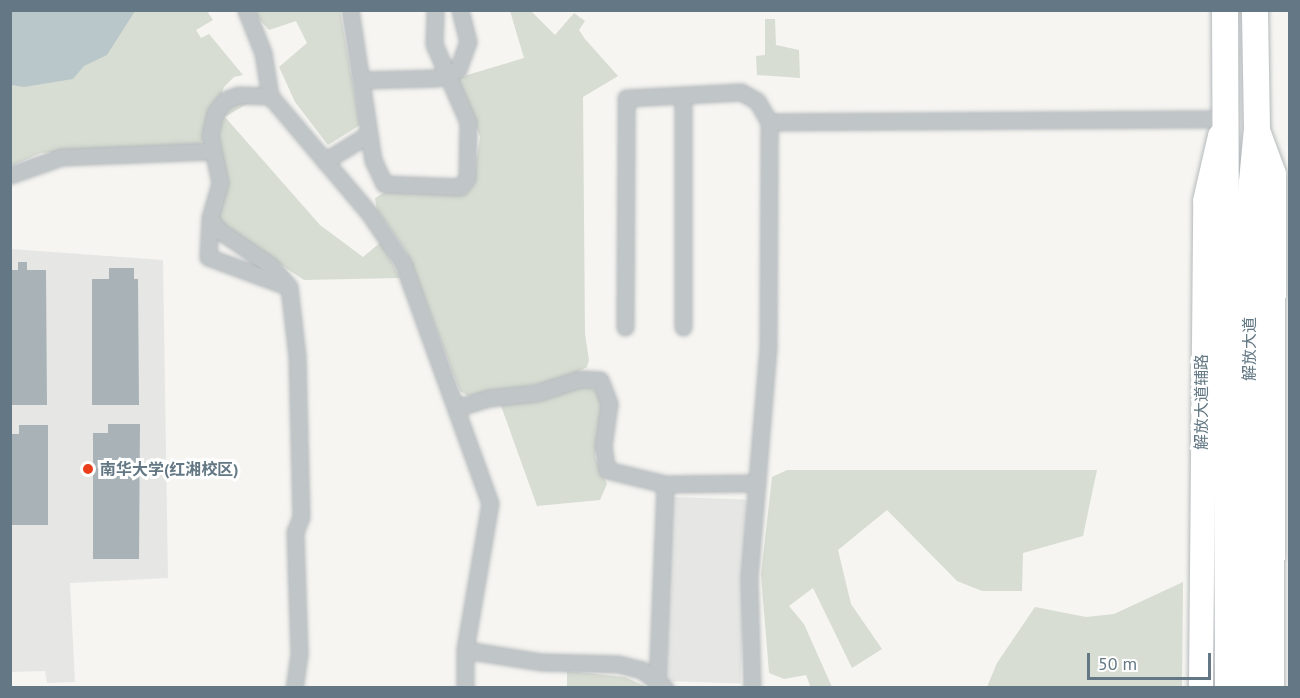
<!DOCTYPE html>
<meta charset="utf-8">
<style>
body{margin:0}
#map{position:relative;width:1300px;height:698px;overflow:hidden;background:#f6f5f1;font-family:"PT Sans","Noto Sans SC",sans-serif}
div>[style]{position:absolute}
.built>*{inset:0;background:#e6e7e5;transform-origin:0 0}
.green>*{inset:0;background:#d7ddd2}
.water>*{inset:0;background:#b9c7ca}
.building>*{inset:0;background:#a9b3b7}
.roads{filter:drop-shadow(0 0 2px #b4b9bc) drop-shadow(0 0 2px #b4b9bc)}
.minor>*{height:15px;margin:-7.5px;padding:0 7.5px;transform-origin:7.5px;border-radius:7.5px;background:#c0c6c8}
.primary>*{height:24px;margin:-12px;padding:0 12px;transform-origin:12px;border-radius:12px;background:#fff}
.trunk>*{height:26px;margin:-13px;padding:0 13px;transform-origin:13px;border-radius:13px;background:#fff}
.dots>*{width:16px;height:16px;translate:-50% -50%;box-sizing:border-box;border:3px solid #fff;border-radius:50%}
span{translate:-50% -50%;white-space:nowrap;text-align:center;line-height:1.15;-webkit-text-stroke:6px #fff;paint-order:stroke}
.street-label{font-size:16px;color:#637884}
.poi-label{font-size:16px;color:#637884;font-weight:700}
.left{translate:0 -50%;text-align:left}
.frame{position:absolute;inset:0;border:12px solid #637884;pointer-events:none}
.scale{position:absolute;left:1087px;top:653px;width:124px;height:27px;box-sizing:border-box;border:3px solid #637884;border-top:0;padding-left:8px;font-size:18px;line-height:21px;white-space:nowrap;color:#637884;-webkit-text-stroke:4px #fff;paint-order:stroke}
</style>
<div id="map">
<div class="built">
<i style="clip-path:polygon(11px 249px,163px 260px,168px 578px,70px 583px,75px 682px,47px 683px,45px 671px,11px 672px)"></i>
<i style="left:672px;top:497px;width:75px;height:184px;rotate:2deg"></i>
</div>
<div class="green">
<i style="clip-path:polygon(10px 11px,207px 11px,213px 20px,196px 30px,201px 38px,209px 34px,243px 75px,234px 77px,224px 87px,206px 137px,198px 145px,41px 153px,11px 166px)"></i>
<i style="clip-path:polygon(252px 11px,340px 11px,360px 125px,328px 145px,295px 102px,279px 67px,307px 43px,296px 21px,269px 30px)"></i>
<i style="clip-path:polygon(510px 11px,531px 11px,555px 35px,574px 13px,585px 21px,579px 30px,585px 39px,618px 76px,583px 97px,585px 334px,589px 360px,587px 367px,561px 381px,468px 396px,460px 391px,406px 251px,377px 210px,375px 198px,390px 189px,461px 193px,472px 186px,480px 137px,457px 78px,524px 58px)"></i>
<i style="clip-path:polygon(765px 19px,775px 19px,776px 45px,799px 50px,800px 78px,757px 75px,756px 56px,765px 55px)"></i>
<i style="clip-path:polygon(255px 99px,225px 117px,320px 225px,363px 257px,381px 242px,400px 278px,304px 280px,222px 226px,214px 216px,220px 111px,230px 101px)"></i>
<i style="clip-path:polygon(588px 386px,598px 392px,602px 404px,595px 457px,607px 484px,600px 500px,537px 506px,500px 403px,543px 400px,561px 390px)"></i>
<i style="clip-path:polygon(787px 470px,1097px 470px,1083px 536px,1023px 553px,1022px 591px,982px 591px,957px 581px,887px 510px,838px 550px,851px 604px,882px 649px,852px 668px,813px 588px,789px 606px,804px 624px,832px 687px,811px 688px,806px 675px,784px 679px,769px 673px,761px 575px,772px 477px)"></i>
<i style="clip-path:polygon(1183px 582px,1182px 687px,987px 687px,997px 663px,1035px 607px,1086px 617px,1114px 614px)"></i>
<i style="clip-path:polygon(567px 671px,625px 677px,647px 687px,567px 687px)"></i>
</div>
<div class="water">
<i style="clip-path:polygon(10px 11px,11px 10px,135px 11px,107px 55px,84px 66px,73px 79px,24px 87px,11px 85px)"></i>
</div>
<div class="building">
<i style="clip-path:polygon(18px 262px,27px 262px,27px 270px,46px 270px,47px 405px,10px 405px,10px 270px,18px 270px)"></i>
<i style="clip-path:polygon(109px 268px,134px 268px,134px 279px,138px 279px,139px 405px,92px 405px,92px 279px,109px 279px)"></i>
<i style="clip-path:polygon(108px 424px,140px 424px,139px 559px,93px 559px,93px 433px,108px 433px)"></i>
<i style="clip-path:polygon(19px 425px,48px 425px,48px 525px,10px 525px,10px 434px,19px 434px)"></i>
</div>
<div class="roads">
<div class="minor">
<i style="left:246px;top:10px;width:46px;rotate:68.4deg"></i>
<i style="left:263px;top:53px;width:44px;rotate:80.8deg"></i>
<i style="left:270px;top:96px;width:85px;rotate:49.8deg"></i>
<i style="left:350px;top:10px;width:152px;rotate:81.3deg"></i>
<i style="left:373px;top:160px;width:26px;rotate:65deg"></i>
<i style="left:384px;top:184px;width:76px;rotate:2.3deg"></i>
<i style="left:460px;top:187px;width:11px;rotate:-52deg"></i>
<i style="left:467px;top:178px;width:56px;rotate:-89deg"></i>
<i style="left:468px;top:122px;width:85px;rotate:-113.6deg"></i>
<i style="left:434px;top:44px;width:34px;rotate:-88deg"></i>
<i style="left:361px;top:80px;width:75px;rotate:-1.5deg"></i>
<i style="left:436px;top:78px;width:24px;rotate:-22deg"></i>
<i style="left:458px;top:69px;width:29px;rotate:-70deg"></i>
<i style="left:468px;top:42px;width:33px;rotate:-104deg"></i>
<i style="left:683px;top:95px;width:232px;rotate:90deg"></i>
<i style="left:270px;top:96px;width:32px;rotate:-178deg"></i>
<i style="left:238px;top:95px;width:14px;rotate:159deg"></i>
<i style="left:225px;top:100px;width:16px;rotate:128deg"></i>
<i style="left:215px;top:113px;width:23px;rotate:103deg"></i>
<i style="left:210px;top:135px;width:49px;rotate:78.2deg"></i>
<i style="left:220px;top:183px;width:37px;rotate:106deg"></i>
<i style="left:210px;top:219px;width:16px;rotate:50deg"></i>
<i style="left:220px;top:231px;width:60px;rotate:34.2deg"></i>
<i style="left:270px;top:265px;width:28px;rotate:49deg"></i>
<i style="left:369px;top:134px;width:52px;rotate:148.5deg"></i>
<i style="left:325px;top:161px;width:68px;rotate:49.8deg"></i>
<i style="left:369px;top:213px;width:60px;rotate:55.8deg"></i>
<i style="left:403px;top:263px;width:255px;rotate:70.1deg"></i>
<i style="left:490px;top:503px;width:149px;rotate:99.7deg"></i>
<i style="left:465px;top:650px;width:38px;rotate:90deg"></i>
<i style="left:10px;top:175px;width:54px;rotate:-19.4deg"></i>
<i style="left:61px;top:157px;width:151px;rotate:-2.3deg"></i>
<i style="left:210px;top:219px;width:38px;rotate:93deg"></i>
<i style="left:208px;top:257px;width:86px;rotate:20.3deg"></i>
<i style="left:289px;top:287px;width:69px;rotate:83.4deg"></i>
<i style="left:297px;top:356px;width:161px;rotate:88.6deg"></i>
<i style="left:301px;top:517px;width:16px;rotate:112deg"></i>
<i style="left:295px;top:532px;width:122px;rotate:88.1deg"></i>
<i style="left:299px;top:654px;width:34px;rotate:98deg"></i>
<i style="left:625px;top:327px;width:229px;rotate:-89.7deg"></i>
<i style="left:626px;top:98px;width:115px;rotate:-3deg"></i>
<i style="left:741px;top:92px;width:18px;rotate:29deg"></i>
<i style="left:757px;top:101px;width:24px;rotate:60deg"></i>
<i style="left:456px;top:408px;width:34px;rotate:-17deg"></i>
<i style="left:489px;top:398px;width:47px;rotate:-6.1deg"></i>
<i style="left:536px;top:393px;width:46px;rotate:-17.7deg"></i>
<i style="left:580px;top:379px;width:20px;rotate:3deg"></i>
<i style="left:600px;top:380px;width:26px;rotate:69deg"></i>
<i style="left:609px;top:404px;width:42px;rotate:98.1deg"></i>
<i style="left:603px;top:446px;width:24px;rotate:81deg"></i>
<i style="left:607px;top:470px;width:60px;rotate:13.6deg"></i>
<i style="left:665px;top:484px;width:92px;rotate:-0.6deg"></i>
<i style="left:465px;top:650px;width:78px;rotate:8.9deg"></i>
<i style="left:542px;top:662px;width:76px;rotate:1.5deg"></i>
<i style="left:618px;top:664px;width:25px;rotate:14deg"></i>
<i style="left:642px;top:670px;width:29px;rotate:38deg"></i>
<i style="left:657px;top:685px;width:201px;rotate:-87.7deg"></i>
<i style="left:752px;top:688px;width:110px;rotate:-91.6deg"></i>
<i style="left:749px;top:578px;width:230px;rotate:-85.3deg"></i>
<i style="left:768px;top:349px;width:227px;rotate:-89.7deg"></i>
<i style="left:769px;top:122px;width:455px;rotate:-0.4deg"></i>
</div>
<div class="primary">
<i style="left:1257px;top:128px;width:49px;rotate:69.7deg"></i>
<i style="left:1274px;top:174px;width:514px;rotate:90.22deg"></i>
<i style="left:1201px;top:688px;width:487px;rotate:-89.5deg"></i>
<i style="left:1205px;top:201px;width:67px;rotate:-77deg"></i>
</div>
<div class="trunk">
<i style="left:1225px;top:10px;width:678px;rotate:89.75deg"></i>
<i style="left:1250px;top:688px;width:475px;rotate:-90.1deg"></i>
<i style="left:1249px;top:213px;width:85px;rotate:-84.6deg"></i>
<i style="left:1257px;top:128px;width:118px;rotate:-91deg"></i>
</div>
</div>
<div class="dots">
<i style="left:88px;top:469px;background:#eb3f1c"></i>
</div>
<div class="street-label">
<span style="left:1249px;top:349px;rotate:-90deg">解放大道</span>
<span style="left:1201px;top:402px;rotate:-90deg">解放大道辅路</span>
</div>
<div class="poi-label">
<span class="left" style="left:100px;top:469px">南华大学(红湘校区)</span>
</div>
<div class="frame"></div>
<div class="scale">50 m</div>
</div>
